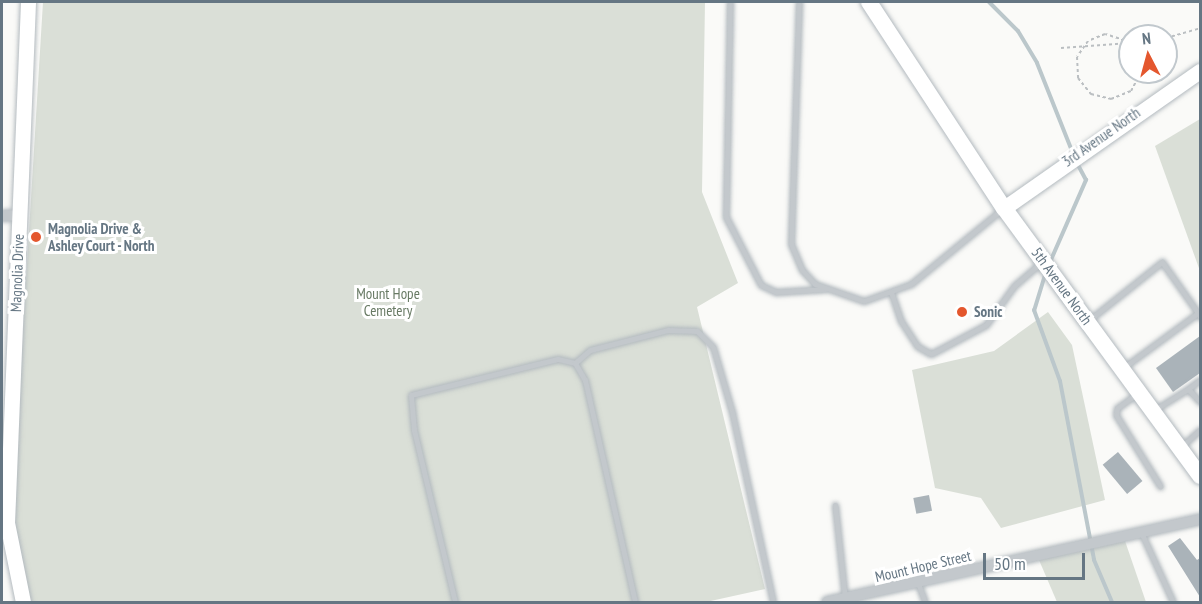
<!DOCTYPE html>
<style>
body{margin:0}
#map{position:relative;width:1202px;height:604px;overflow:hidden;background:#fafaf8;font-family:"PT Sans Narrow",sans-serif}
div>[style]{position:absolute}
.green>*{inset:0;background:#dadfd7}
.stream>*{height:4px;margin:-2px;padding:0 2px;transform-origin:2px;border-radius:2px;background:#bbc7cb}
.building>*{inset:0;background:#aab3b9;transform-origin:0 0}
.path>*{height:2px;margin-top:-1px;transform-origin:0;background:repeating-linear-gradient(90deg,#bbbfc2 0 3px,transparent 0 6px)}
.roads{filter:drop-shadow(0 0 2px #b3babf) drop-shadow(0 0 2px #b3babf)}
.lane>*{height:5px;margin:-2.5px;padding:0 2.5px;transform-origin:2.5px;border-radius:2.5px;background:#c3c8cc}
.street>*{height:10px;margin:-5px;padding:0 5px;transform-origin:5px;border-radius:5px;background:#c3c8cc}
.secondary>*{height:15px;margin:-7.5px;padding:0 7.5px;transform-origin:7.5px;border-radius:7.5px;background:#fff}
.primary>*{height:16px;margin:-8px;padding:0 8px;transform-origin:8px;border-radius:8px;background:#fff}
.dots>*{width:16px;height:16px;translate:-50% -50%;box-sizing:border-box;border:3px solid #fff;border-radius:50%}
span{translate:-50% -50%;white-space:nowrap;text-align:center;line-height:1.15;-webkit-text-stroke:6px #fff;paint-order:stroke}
.street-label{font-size:15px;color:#657683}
.poi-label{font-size:15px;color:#657683;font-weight:700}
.left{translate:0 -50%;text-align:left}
.park-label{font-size:15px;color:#687a64}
.frame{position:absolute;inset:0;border:3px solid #657683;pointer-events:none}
.north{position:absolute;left:1118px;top:24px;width:60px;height:60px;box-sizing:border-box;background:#fff;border:2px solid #c1c8cd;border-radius:50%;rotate:354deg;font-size:16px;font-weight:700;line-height:24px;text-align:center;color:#657683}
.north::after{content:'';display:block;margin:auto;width:21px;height:27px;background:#e4572e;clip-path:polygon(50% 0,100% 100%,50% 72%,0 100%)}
.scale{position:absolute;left:983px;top:553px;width:102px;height:27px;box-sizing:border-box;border:3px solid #657683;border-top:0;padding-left:8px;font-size:18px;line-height:21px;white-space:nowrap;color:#657683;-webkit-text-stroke:4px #fff;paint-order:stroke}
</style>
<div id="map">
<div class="green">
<i style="clip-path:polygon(43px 2px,705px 2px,702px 192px,738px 283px,697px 307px,765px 589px,706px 602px,31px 602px,10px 543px)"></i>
<i style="clip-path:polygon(1200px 119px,1200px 271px,1155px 146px)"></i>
<i style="clip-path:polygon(1048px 312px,1072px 345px,1105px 500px,1001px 528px,981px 498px,935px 488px,912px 370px,994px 351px)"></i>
<i style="clip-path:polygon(1125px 541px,1146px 602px,1057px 602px,1039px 560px)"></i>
</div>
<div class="stream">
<i style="left:989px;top:2px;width:41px;rotate:45deg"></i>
<i style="left:1018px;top:31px;width:37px;rotate:59deg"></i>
<i style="left:1037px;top:63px;width:100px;rotate:68.3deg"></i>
<i style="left:1050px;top:262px;width:90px;rotate:-66.3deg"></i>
<i style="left:1086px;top:180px;width:19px;rotate:-118deg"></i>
<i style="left:1045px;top:275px;width:37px;rotate:107deg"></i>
<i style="left:1034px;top:310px;width:76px;rotate:69.9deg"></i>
<i style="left:1060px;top:381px;width:182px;rotate:79.2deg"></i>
<i style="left:1094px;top:560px;width:46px;rotate:66.8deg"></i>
</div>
<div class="building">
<i style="clip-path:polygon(1200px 336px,1200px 373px,1173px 392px,1156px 368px)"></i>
<i style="left:1118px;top:452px;width:38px;height:20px;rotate:50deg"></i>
<i style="left:929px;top:495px;width:16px;height:16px;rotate:79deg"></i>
<i style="clip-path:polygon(1180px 538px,1197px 560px,1200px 558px,1200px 597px,1168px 546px)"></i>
</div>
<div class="path">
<i style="left:1166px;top:38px;width:35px;rotate:-16deg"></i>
<i style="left:1130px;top:42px;width:26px;rotate:-162deg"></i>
<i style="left:1105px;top:34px;width:18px;rotate:158deg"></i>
<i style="left:1088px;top:41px;width:19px;rotate:125deg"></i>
<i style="left:1077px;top:57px;width:21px;rotate:87deg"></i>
<i style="left:1078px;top:78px;width:21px;rotate:51deg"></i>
<i style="left:1091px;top:94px;width:21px;rotate:14deg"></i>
<i style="left:1111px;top:99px;width:22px;rotate:-22deg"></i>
<i style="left:1131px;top:91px;width:21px;rotate:-62deg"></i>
<i style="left:1061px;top:48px;width:69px;rotate:-4.1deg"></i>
</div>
<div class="roads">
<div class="lane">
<i style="left:730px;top:2px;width:215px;rotate:91.1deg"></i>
<i style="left:726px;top:217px;width:76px;rotate:62.8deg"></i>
<i style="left:761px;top:285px;width:17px;rotate:25deg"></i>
<i style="left:776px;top:292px;width:49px;rotate:-3.5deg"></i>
<i style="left:799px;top:2px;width:242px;rotate:91.9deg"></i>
<i style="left:791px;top:244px;width:28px;rotate:67deg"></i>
<i style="left:802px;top:270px;width:19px;rotate:47deg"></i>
<i style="left:815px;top:284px;width:52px;rotate:19.1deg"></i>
<i style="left:864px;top:301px;width:50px;rotate:-19.9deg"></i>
<i style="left:911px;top:284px;width:117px;rotate:-39.4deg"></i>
<i style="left:891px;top:292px;width:31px;rotate:71deg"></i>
<i style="left:901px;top:321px;width:30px;rotate:57deg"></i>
<i style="left:917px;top:346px;width:16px;rotate:30deg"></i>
<i style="left:931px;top:354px;width:62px;rotate:-27.8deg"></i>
<i style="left:986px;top:325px;width:48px;rotate:-54.3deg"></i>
<i style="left:1014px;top:286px;width:35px;rotate:-41deg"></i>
<i style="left:1088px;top:321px;width:95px;rotate:-38.6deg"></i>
<i style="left:1162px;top:262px;width:62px;rotate:54.8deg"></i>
<i style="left:575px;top:363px;width:20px;rotate:-41deg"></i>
<i style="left:590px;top:350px;width:81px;rotate:-14.4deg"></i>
<i style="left:668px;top:330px;width:29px;rotate:2deg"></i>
<i style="left:697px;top:331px;width:23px;rotate:45deg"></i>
<i style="left:713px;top:347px;width:68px;rotate:73.7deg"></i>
<i style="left:732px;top:412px;width:194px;rotate:77.8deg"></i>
<i style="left:1123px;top:368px;width:93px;rotate:-36.3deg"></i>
<i style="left:1198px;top:313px;width:4px;rotate:63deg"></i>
<i style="left:1188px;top:389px;width:15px;rotate:-37deg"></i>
<i style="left:1138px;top:393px;width:26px;rotate:144deg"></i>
<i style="left:1117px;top:408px;width:7px;rotate:98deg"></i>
<i style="left:1116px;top:415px;width:84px;rotate:58.2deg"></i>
<i style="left:1156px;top:409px;width:38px;rotate:-32deg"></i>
<i style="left:1188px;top:389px;width:18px;rotate:47deg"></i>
<i style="left:1182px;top:446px;width:24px;rotate:-42deg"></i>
<i style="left:835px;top:505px;width:95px;rotate:83.9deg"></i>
<i style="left:1141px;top:532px;width:77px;rotate:65.4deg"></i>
<i style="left:918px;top:583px;width:20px;rotate:70deg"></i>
<i style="left:455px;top:602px;width:177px;rotate:-103.4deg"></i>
<i style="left:414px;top:430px;width:35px;rotate:-95deg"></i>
<i style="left:411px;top:395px;width:151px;rotate:-13.8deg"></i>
<i style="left:558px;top:359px;width:17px;rotate:13deg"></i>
<i style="left:575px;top:363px;width:20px;rotate:60deg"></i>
<i style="left:585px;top:380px;width:228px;rotate:77.3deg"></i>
</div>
<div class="street">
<i style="left:2px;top:216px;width:17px;rotate:-3deg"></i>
<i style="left:827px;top:602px;width:382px;rotate:-12.5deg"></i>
</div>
<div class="secondary">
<i style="left:1004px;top:208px;width:239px;rotate:-35deg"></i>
<i style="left:23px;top:602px;width:81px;rotate:-101.4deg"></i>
<i style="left:7px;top:523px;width:521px;rotate:-87.69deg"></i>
</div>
<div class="primary">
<i style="left:869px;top:2px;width:246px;rotate:56.8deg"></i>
<i style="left:1004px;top:208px;width:332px;rotate:53.8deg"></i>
</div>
</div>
<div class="dots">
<i style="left:36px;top:237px;background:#e4572e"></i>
<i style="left:962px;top:312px;background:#e4572e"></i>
</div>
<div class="street-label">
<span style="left:1101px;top:137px;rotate:-35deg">3rd Avenue North</span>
<span style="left:17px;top:273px;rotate:-88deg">Magnolia Drive</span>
<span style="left:1062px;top:286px;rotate:54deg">5th Avenue North</span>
<span style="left:923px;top:566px;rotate:-13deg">Mount Hope Street</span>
</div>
<div class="poi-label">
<span class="left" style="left:48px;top:237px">Magnolia Drive &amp;<br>Ashley Court - North</span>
<span class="left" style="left:974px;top:312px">Sonic</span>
</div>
<div class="park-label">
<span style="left:388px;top:302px">Mount Hope<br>Cemetery</span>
</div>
<div class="frame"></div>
<div class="north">N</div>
<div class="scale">50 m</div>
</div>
